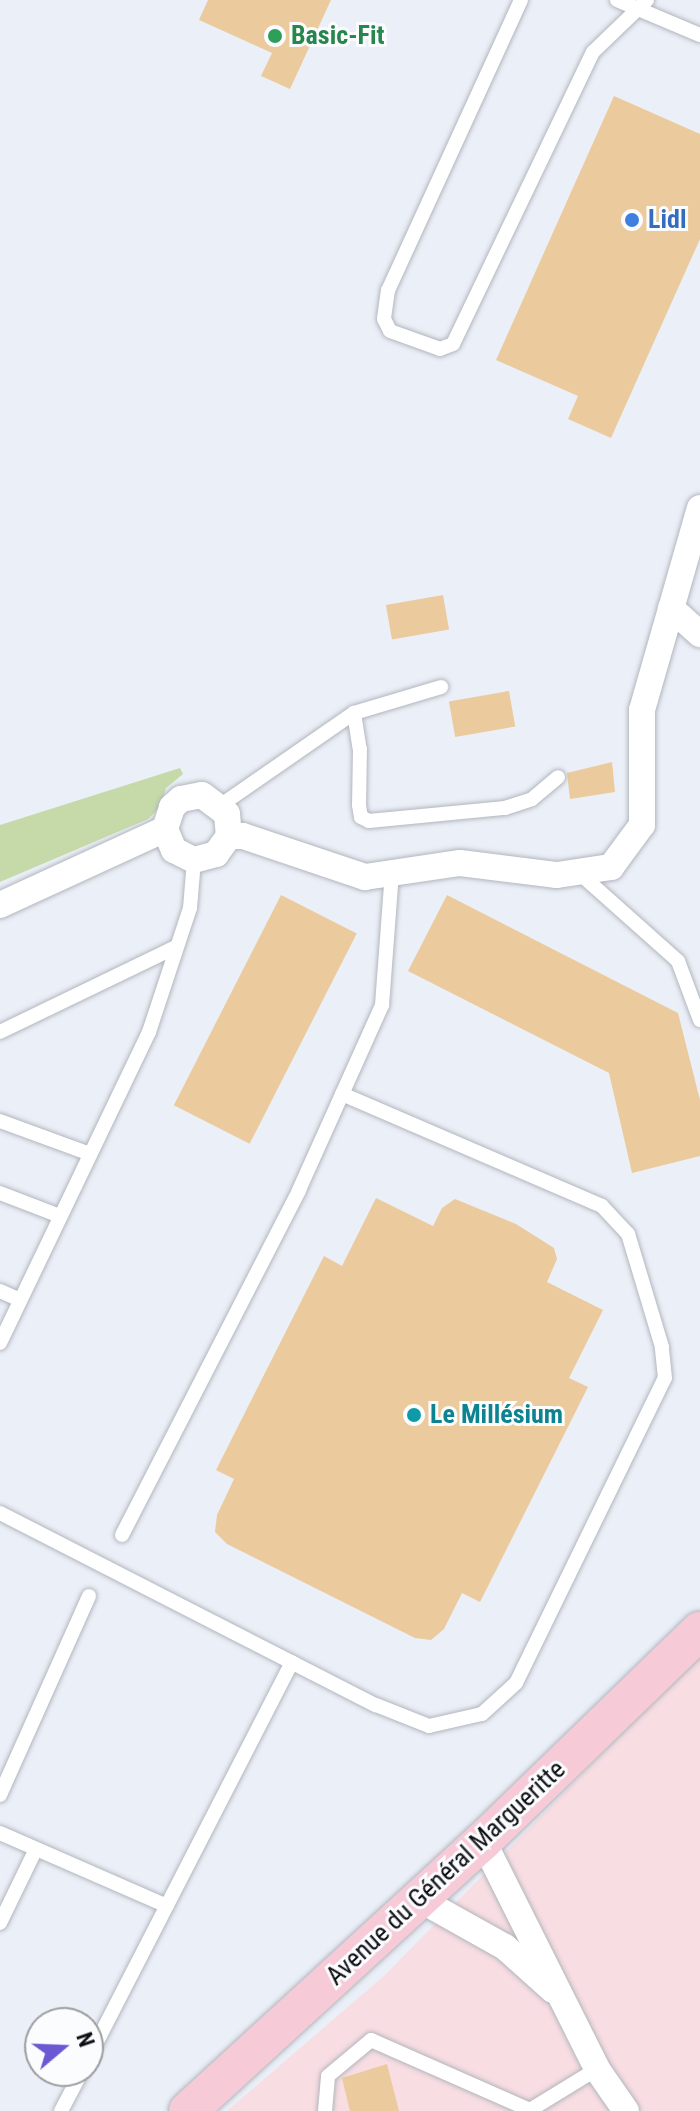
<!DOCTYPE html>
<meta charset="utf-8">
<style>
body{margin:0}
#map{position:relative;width:700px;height:2111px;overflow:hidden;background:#ebeff7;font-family:"Roboto Condensed",sans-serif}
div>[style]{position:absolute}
.industrial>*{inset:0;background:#f8dde2}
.green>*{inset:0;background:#c6daa9}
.building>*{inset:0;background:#ebcb9d;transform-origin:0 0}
.roads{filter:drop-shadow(0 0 2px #b2b6bd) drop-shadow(0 0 2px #b2b6bd)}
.lane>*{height:14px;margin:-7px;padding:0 7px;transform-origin:7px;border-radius:7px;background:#fff}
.street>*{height:26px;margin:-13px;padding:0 13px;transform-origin:13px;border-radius:13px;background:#fff}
.secondary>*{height:38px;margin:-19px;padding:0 19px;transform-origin:19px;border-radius:19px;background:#f6cbd7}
.dots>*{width:22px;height:22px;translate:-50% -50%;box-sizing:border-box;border:4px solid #fbfcfe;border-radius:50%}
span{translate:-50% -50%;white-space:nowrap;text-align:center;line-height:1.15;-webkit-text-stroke:6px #fbfcfe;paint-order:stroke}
.leisure-label{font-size:26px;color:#27864d;font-weight:700}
.left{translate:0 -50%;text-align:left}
.shop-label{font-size:26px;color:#366cbe;font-weight:700}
.culture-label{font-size:26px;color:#0d838f;font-weight:700}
.street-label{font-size:26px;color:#0f1013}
.north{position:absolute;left:24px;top:2007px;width:80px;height:80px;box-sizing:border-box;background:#fbfcfe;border:2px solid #9d9ea0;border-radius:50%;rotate:71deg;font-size:22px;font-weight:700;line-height:32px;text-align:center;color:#0f1013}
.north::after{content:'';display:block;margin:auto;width:28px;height:36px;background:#6a59d2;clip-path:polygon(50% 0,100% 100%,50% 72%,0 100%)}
</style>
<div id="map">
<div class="industrial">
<i style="clip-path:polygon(700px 1654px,700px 2111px,227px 2111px,385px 1975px)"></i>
</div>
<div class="green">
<i style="clip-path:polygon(180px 768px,183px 774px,166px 788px,160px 807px,148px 819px,0 882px,0 825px)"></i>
</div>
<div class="building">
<i style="clip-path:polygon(208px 0,331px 0,290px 89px,261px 76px,272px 53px,199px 20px)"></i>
<i style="clip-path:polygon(614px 96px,700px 134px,700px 239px,611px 438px,568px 419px,578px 396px,496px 360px)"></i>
<i style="left:443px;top:595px;width:35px;height:58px;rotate:80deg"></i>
<i style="left:509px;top:691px;width:36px;height:61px;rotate:80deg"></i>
<i style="clip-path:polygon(612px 762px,615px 792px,570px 799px,567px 773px)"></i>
<i style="left:281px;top:895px;width:85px;height:236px;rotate:27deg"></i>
<i style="clip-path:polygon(447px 895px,678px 1013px,700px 1100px,700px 1156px,632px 1173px,609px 1073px,408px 971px)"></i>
<i style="clip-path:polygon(376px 1198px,433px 1226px,442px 1208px,455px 1199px,516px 1224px,554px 1248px,557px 1259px,547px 1282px,603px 1310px,569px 1378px,588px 1387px,480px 1602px,462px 1593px,444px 1629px,431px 1640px,415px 1638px,227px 1544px,215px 1532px,217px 1515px,234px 1479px,216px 1470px,324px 1256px,342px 1266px)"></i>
<i style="clip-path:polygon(387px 2064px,399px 2111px,350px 2111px,342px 2078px)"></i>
</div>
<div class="roads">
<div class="lane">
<i style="left:521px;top:0;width:319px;rotate:114.6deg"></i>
<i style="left:388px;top:290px;width:29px;rotate:98deg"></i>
<i style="left:384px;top:319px;width:13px;rotate:63deg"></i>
<i style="left:390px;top:331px;width:53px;rotate:19.8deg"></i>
<i style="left:440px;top:349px;width:14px;rotate:-21deg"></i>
<i style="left:453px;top:344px;width:324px;rotate:-64.4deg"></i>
<i style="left:593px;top:52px;width:75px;rotate:-43.9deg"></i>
<i style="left:617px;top:0;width:90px;rotate:22.9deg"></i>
<i style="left:354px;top:713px;width:36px;rotate:81deg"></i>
<i style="left:360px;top:749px;width:56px;rotate:91deg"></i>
<i style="left:359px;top:805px;width:12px;rotate:81deg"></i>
<i style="left:361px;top:817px;width:9px;rotate:27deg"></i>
<i style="left:369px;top:821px;width:137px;rotate:-5.5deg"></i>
<i style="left:505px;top:808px;width:28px;rotate:-18deg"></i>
<i style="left:532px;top:799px;width:34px;rotate:-40deg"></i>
<i style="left:221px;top:805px;width:162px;rotate:-34.7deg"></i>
<i style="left:354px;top:713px;width:91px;rotate:-16.6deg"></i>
<i style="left:578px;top:872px;width:134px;rotate:41.7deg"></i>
<i style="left:678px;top:961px;width:63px;rotate:69.6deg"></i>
<i style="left:0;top:1032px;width:195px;rotate:-25.8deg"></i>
<i style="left:0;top:1121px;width:96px;rotate:20.1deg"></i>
<i style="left:0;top:1193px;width:64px;rotate:21deg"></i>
<i style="left:0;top:1291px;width:22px;rotate:24deg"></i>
<i style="left:0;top:1343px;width:345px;rotate:-64.4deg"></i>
<i style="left:149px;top:1032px;width:131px;rotate:-71.7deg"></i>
<i style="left:190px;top:908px;width:48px;rotate:-85.2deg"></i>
<i style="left:0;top:1513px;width:422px;rotate:27.1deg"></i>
<i style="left:376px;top:1705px;width:57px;rotate:21.6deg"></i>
<i style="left:429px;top:1726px;width:54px;rotate:-12.8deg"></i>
<i style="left:482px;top:1714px;width:46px;rotate:-42.4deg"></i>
<i style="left:516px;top:1683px;width:339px;rotate:-64deg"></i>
<i style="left:665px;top:1378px;width:31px;rotate:-96deg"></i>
<i style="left:662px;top:1347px;width:118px;rotate:-106.7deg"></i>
<i style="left:628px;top:1234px;width:38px;rotate:-133deg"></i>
<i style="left:602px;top:1206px;width:283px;rotate:-156.7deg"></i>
<i style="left:122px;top:1535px;width:388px;rotate:-62.8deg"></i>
<i style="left:299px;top:1190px;width:203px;rotate:-65.8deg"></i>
<i style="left:382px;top:1005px;width:132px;rotate:-85.7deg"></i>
<i style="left:0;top:1795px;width:218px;rotate:-65.9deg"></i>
<i style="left:0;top:1833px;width:182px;rotate:23.6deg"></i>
<i style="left:0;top:1923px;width:82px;rotate:-64.1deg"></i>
<i style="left:88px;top:2059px;width:446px;rotate:-62.8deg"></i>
<i style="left:61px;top:2111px;width:45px;rotate:-62.3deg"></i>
<i style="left:325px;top:2111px;width:35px;rotate:-85deg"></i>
<i style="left:328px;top:2076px;width:56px;rotate:-39.9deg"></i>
<i style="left:371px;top:2040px;width:174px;rotate:23.8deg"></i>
<i style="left:530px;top:2110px;width:79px;rotate:-31.5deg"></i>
</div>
<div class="street">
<i style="left:671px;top:608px;width:39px;rotate:42deg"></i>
<i style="left:165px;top:829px;width:23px;rotate:-72deg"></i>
<i style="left:172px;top:807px;width:12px;rotate:-42deg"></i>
<i style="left:181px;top:799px;width:21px;rotate:-11deg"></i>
<i style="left:202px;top:795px;width:31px;rotate:37deg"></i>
<i style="left:227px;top:814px;width:22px;rotate:85deg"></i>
<i style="left:229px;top:836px;width:14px"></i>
<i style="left:243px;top:836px;width:129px;rotate:18.6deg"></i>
<i style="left:365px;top:877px;width:96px;rotate:-8.4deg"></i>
<i style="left:460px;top:863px;width:98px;rotate:7.1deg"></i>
<i style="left:557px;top:875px;width:55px;rotate:-8.4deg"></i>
<i style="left:611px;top:867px;width:52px;rotate:-53.6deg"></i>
<i style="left:642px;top:825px;width:115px;rotate:-90deg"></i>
<i style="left:642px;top:710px;width:210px;rotate:-74deg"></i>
<i style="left:0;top:905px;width:182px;rotate:-24.7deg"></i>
<i style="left:165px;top:829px;width:23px;rotate:67deg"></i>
<i style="left:174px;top:850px;width:22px;rotate:27deg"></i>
<i style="left:194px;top:860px;width:23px;rotate:-15deg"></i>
<i style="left:216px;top:854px;width:22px;rotate:-54deg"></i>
<i style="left:483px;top:1841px;width:255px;rotate:63.4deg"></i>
<i style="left:597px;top:2069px;width:51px;rotate:55.4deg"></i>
<i style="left:419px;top:1899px;width:98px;rotate:29.2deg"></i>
<i style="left:505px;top:1947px;width:64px;rotate:41.9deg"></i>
</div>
<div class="secondary">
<i style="left:188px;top:2111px;width:400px;rotate:-42.5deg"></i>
<i style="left:483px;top:1841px;width:302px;rotate:-44.1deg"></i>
</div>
</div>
<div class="dots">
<i style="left:275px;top:36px;background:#2e9e5b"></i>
<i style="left:632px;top:220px;background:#3f7fe0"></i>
<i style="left:414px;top:1415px;background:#0f9aa8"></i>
</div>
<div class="leisure-label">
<span class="left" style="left:291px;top:36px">Basic-Fit</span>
</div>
<div class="shop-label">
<span class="left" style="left:648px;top:220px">Lidl</span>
</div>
<div class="culture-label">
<span class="left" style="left:430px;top:1415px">Le Millésium</span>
</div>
<div class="street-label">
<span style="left:446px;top:1873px;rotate:-43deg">Avenue du Général Margueritte</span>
</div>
<div class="north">N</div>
</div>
